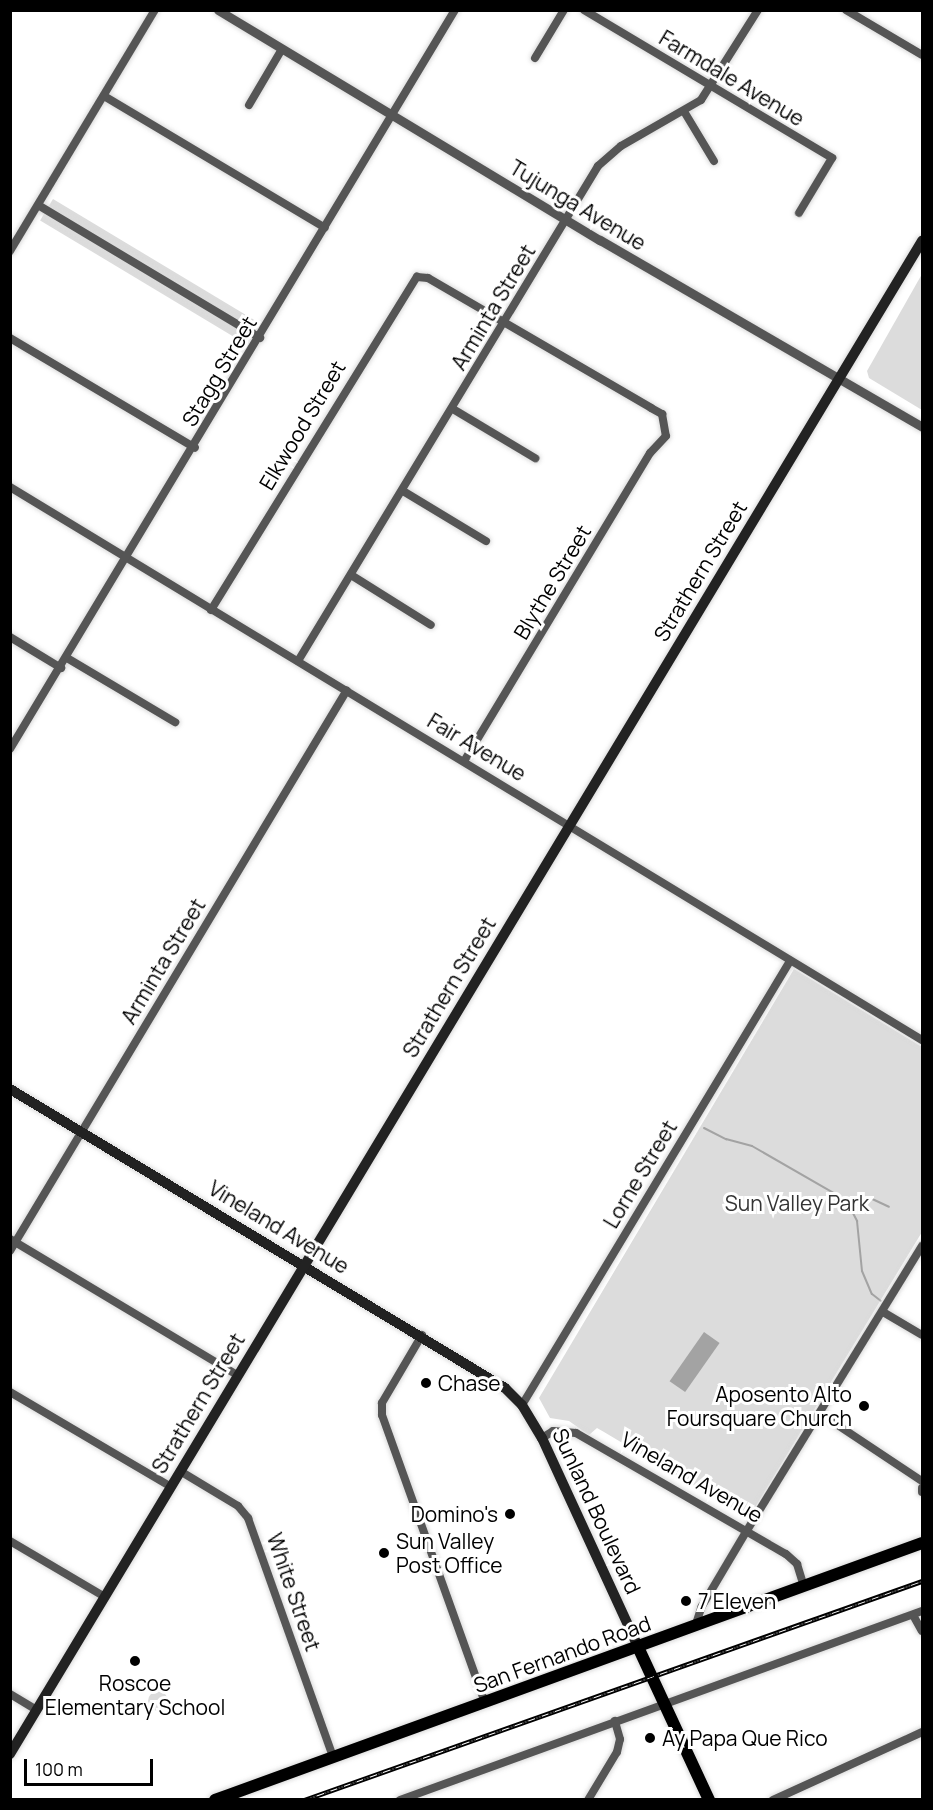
<!DOCTYPE html>
<style>
body{margin:0}
#map{position:relative;width:933px;height:1810px;overflow:hidden;background:#fff;font-family:Manrope,sans-serif}
div>[style]{position:absolute}
.green>*{inset:0;background:#dcdcdc;transform-origin:0 0}
.round{border-radius:50%}
.water>*{inset:0;background:#a3a3a3;transform-origin:0 0}
.stream>*{height:2px;margin:-1px;padding:0 1px;transform-origin:1px;border-radius:1px;background:#a3a3a3}
.roads{filter:drop-shadow(0 0 2px #dbdbdb) drop-shadow(0 0 2px #dbdbdb)}
.minor>*{height:8px;margin:-4px;padding:0 4px;transform-origin:4px;border-radius:4px;background:#555}
.tertiary>*{height:9px;margin:-4.5px;padding:0 4.5px;transform-origin:4.5px;border-radius:4.5px;background:#555}
.secondary>*{height:10px;margin:-5px;padding:0 5px;transform-origin:5px;border-radius:5px;background:#222}
.primary>*{height:12px;margin:-6px;padding:0 6px;transform-origin:6px;border-radius:6px;background:#000}
.rail>*{height:4.5px;margin-top:-2.25px;transform-origin:0;background:repeating-linear-gradient(90deg,#fff 0 7px,#000 0 14px);box-sizing:border-box;border-block:2px solid #000}
.dots>*{width:16px;height:16px;translate:-50% -50%;box-sizing:border-box;border:3px solid #fff;border-radius:50%}
span{translate:-50% -50%;white-space:nowrap;text-align:center;line-height:1.15;-webkit-text-stroke:6px #fff;paint-order:stroke}
.street-label{font-size:21px;color:#000}
.park-label{font-size:21px;color:#333}
.poi-label{font-size:21px;color:#000}
.left{translate:0 -50%;text-align:left}
.right{translate:-100% -50%;text-align:right}
.frame{position:absolute;inset:0;border:12px solid #000;pointer-events:none}
.scale{position:absolute;left:24px;top:1759px;width:129px;height:27px;box-sizing:border-box;border:3px solid #000;border-top:0;padding-left:8px;font-size:18px;line-height:21px;white-space:nowrap;color:#000;-webkit-text-stroke:4px #fff;paint-order:stroke}
</style>
<div id="map">
<div class="green">
<i style="left:53px;top:199px;width:238px;height:25px;rotate:31deg"></i>
<i style="clip-path:polygon(922px 274px,922px 410px,869px 378px,867px 371px)"></i>
<i style="clip-path:polygon(794px 969px,922px 1047px,922px 1232px,754px 1509px,740px 1513px,604px 1432px,597px 1428px,589px 1435px,569px 1421px,550px 1418px,539px 1398px)"></i>
<i class="round" style="left:148px;top:1691px;width:20px;height:20px"></i>
</div>
<div class="water">
<i style="left:704px;top:1332px;width:19px;height:60px;rotate:35deg"></i>
</div>
<div class="stream">
<i style="left:704px;top:1128px;width:25px;rotate:27deg"></i>
<i style="left:726px;top:1139px;width:27px;rotate:15deg"></i>
<i style="left:752px;top:1146px;width:108px;rotate:29.9deg"></i>
<i style="left:846px;top:1200px;width:24px;rotate:62deg"></i>
<i style="left:857px;top:1221px;width:50px;rotate:84.3deg"></i>
<i style="left:862px;top:1271px;width:25px;rotate:67deg"></i>
<i style="left:872px;top:1294px;width:11px;rotate:38deg"></i>
<i style="left:851px;top:1205px;width:19px;rotate:-25deg"></i>
<i style="left:868px;top:1197px;width:23px;rotate:25deg"></i>
</div>
<div class="roads">
<div class="minor">
<i style="left:584px;top:10px;width:289px;rotate:30.8deg"></i>
<i style="left:832px;top:158px;width:64px;rotate:121deg"></i>
<i style="left:846px;top:10px;width:88px;rotate:30.6deg"></i>
<i style="left:535px;top:58px;width:56px;rotate:-58.9deg"></i>
<i style="left:104px;top:96px;width:257px;rotate:30.8deg"></i>
<i style="left:249px;top:105px;width:65px;rotate:-59.5deg"></i>
<i style="left:685px;top:113px;width:56px;rotate:58.9deg"></i>
<i style="left:38px;top:205px;width:259px;rotate:30.9deg"></i>
<i style="left:10px;top:251px;width:281px;rotate:-59deg"></i>
<i style="left:10px;top:338px;width:215px;rotate:30.7deg"></i>
<i style="left:453px;top:409px;width:96px;rotate:30.9deg"></i>
<i style="left:10px;top:487px;width:1067px;rotate:31.23deg"></i>
<i style="left:403px;top:491px;width:97px;rotate:31.1deg"></i>
<i style="left:351px;top:575px;width:94px;rotate:32deg"></i>
<i style="left:211px;top:610px;width:392px;rotate:-58.3deg"></i>
<i style="left:417px;top:277px;width:11px;rotate:5deg"></i>
<i style="left:428px;top:278px;width:258px;rotate:30.2deg"></i>
<i style="left:651px;top:408px;width:13px;rotate:29deg"></i>
<i style="left:662px;top:414px;width:22px;rotate:80deg"></i>
<i style="left:666px;top:436px;width:23px;rotate:133deg"></i>
<i style="left:650px;top:453px;width:358px;rotate:121.1deg"></i>
<i style="left:10px;top:637px;width:60px;rotate:31.3deg"></i>
<i style="left:67px;top:658px;width:126px;rotate:30.7deg"></i>
<i style="left:298px;top:661px;width:579px;rotate:-58.78deg"></i>
<i style="left:598px;top:166px;width:30px;rotate:-41deg"></i>
<i style="left:621px;top:146px;width:92px;rotate:-29.9deg"></i>
<i style="left:701px;top:100px;width:107px;rotate:-57.7deg"></i>
<i style="left:10px;top:749px;width:863px;rotate:-58.95deg"></i>
<i style="left:10px;top:1239px;width:265px;rotate:30.9deg"></i>
<i style="left:10px;top:1251px;width:654px;rotate:-59.01deg"></i>
<i style="left:883px;top:1312px;width:45px;rotate:30.5deg"></i>
<i style="left:422px;top:1335px;width:79px;rotate:120.5deg"></i>
<i style="left:382px;top:1403px;width:12px;rotate:90deg"></i>
<i style="left:382px;top:1415px;width:305px;rotate:70.3deg"></i>
<i style="left:10px;top:1392px;width:187px;rotate:30.5deg"></i>
<i style="left:522px;top:1405px;width:519px;rotate:-58.88deg"></i>
<i style="left:821px;top:1414px;width:121px;rotate:33.6deg"></i>
<i style="left:542px;top:1438px;width:13px;rotate:-32deg"></i>
<i style="left:553px;top:1431px;width:23px;rotate:5deg"></i>
<i style="left:576px;top:1433px;width:242px;rotate:30deg"></i>
<i style="left:786px;top:1554px;width:15px;rotate:42deg"></i>
<i style="left:797px;top:1564px;width:24px;rotate:73deg"></i>
<i style="left:180px;top:1471px;width:68px;rotate:31.1deg"></i>
<i style="left:238px;top:1506px;width:16px;rotate:50deg"></i>
<i style="left:248px;top:1518px;width:254px;rotate:70.4deg"></i>
<i style="left:922px;top:1488px;width:4px;rotate:90deg"></i>
<i style="left:10px;top:1541px;width:110px;rotate:30.5deg"></i>
<i style="left:913px;top:1615px;width:18px;rotate:61deg"></i>
<i style="left:695px;top:1627px;width:22px;rotate:-72deg"></i>
<i style="left:702px;top:1606px;width:86px;rotate:-59.3deg"></i>
<i style="left:746px;top:1532px;width:336px;rotate:-58.4deg"></i>
<i style="left:10px;top:1694px;width:31px;rotate:31deg"></i>
<i style="left:400px;top:1800px;width:555px;rotate:-19.9deg"></i>
<i style="left:588px;top:1800px;width:56px;rotate:-58.9deg"></i>
<i style="left:617px;top:1752px;width:13px;rotate:-77deg"></i>
<i style="left:620px;top:1739px;width:19px;rotate:-106deg"></i>
<i style="left:773px;top:1800px;width:164px;rotate:-24.5deg"></i>
</div>
<div class="tertiary">
<i style="left:218px;top:10px;width:446px;rotate:31.1deg"></i>
<i style="left:600px;top:240px;width:372px;rotate:30.1deg"></i>
</div>
<div class="secondary">
<i style="left:10px;top:1089px;width:578px;rotate:31.13deg"></i>
<i style="left:505px;top:1388px;width:24px;rotate:45deg"></i>
<i style="left:522px;top:1405px;width:39px;rotate:59deg"></i>
<i style="left:542px;top:1438px;width:230px;rotate:65.3deg"></i>
<i style="left:10px;top:1754px;width:1767px;rotate:-58.92deg"></i>
</div>
<div class="primary">
<i style="left:638px;top:1647px;width:169px;rotate:65.1deg"></i>
<i style="left:215px;top:1800px;width:752px;rotate:-19.98deg"></i>
</div>
</div>
<div class="rail">
<i style="left:304px;top:1800px;width:656px;rotate:-19.51deg"></i>
</div>
<div class="dots">
<i style="left:426px;top:1383px;background:#000"></i>
<i style="left:864px;top:1406px;background:#000"></i>
<i style="left:510px;top:1514px;background:#000"></i>
<i style="left:384px;top:1553px;background:#000"></i>
<i style="left:686px;top:1601px;background:#000"></i>
<i style="left:135px;top:1661px;background:#000"></i>
<i style="left:650px;top:1738px;background:#000"></i>
</div>
<div class="street-label">
<span style="left:732px;top:78px;rotate:31deg">Farmdale Avenue</span>
<span style="left:578px;top:205px;rotate:31deg">Tujunga Avenue</span>
<span style="left:493px;top:307px;rotate:-59deg">Arminta Street</span>
<span style="left:219px;top:371px;rotate:-59deg">Stagg Street</span>
<span style="left:302px;top:425px;rotate:-59deg">Elkwood Street</span>
<span style="left:700px;top:571px;rotate:-59deg">Strathern Street</span>
<span style="left:552px;top:582px;rotate:-59deg">Blythe Street</span>
<span style="left:477px;top:747px;rotate:31deg">Fair Avenue</span>
<span style="left:163px;top:961px;rotate:-59deg">Arminta Street</span>
<span style="left:449px;top:987px;rotate:-59deg">Strathern Street</span>
<span style="left:640px;top:1174px;rotate:-59deg">Lorne Street</span>
<span style="left:279px;top:1227px;rotate:31deg">Vineland Avenue</span>
<span style="left:198px;top:1403px;rotate:-59deg">Strathern Street</span>
<span style="left:692px;top:1477px;rotate:30deg">Vineland Avenue</span>
<span style="left:597px;top:1511px;rotate:65deg">Sunland Boulevard</span>
<span style="left:294px;top:1592px;rotate:71deg">White Street</span>
<span style="left:562px;top:1654px;rotate:-20deg">San Fernando Road</span>
</div>
<div class="park-label">
<span style="left:797px;top:1203px">Sun Valley Park</span>
</div>
<div class="poi-label">
<span class="left" style="left:438px;top:1383px">Chase</span>
<span class="right" style="left:852px;top:1406px">Aposento Alto<br>Foursquare Church</span>
<span class="right" style="left:498px;top:1514px">Domino's</span>
<span class="left" style="left:396px;top:1553px">Sun Valley<br>Post Office</span>
<span class="left" style="left:698px;top:1601px">7 Eleven</span>
<span style="left:135px;top:1695px">Roscoe<br>Elementary School</span>
<span class="left" style="left:662px;top:1738px">Ay Papa Que Rico</span>
</div>
<div class="frame"></div>
<div class="scale">100 m</div>
</div>
